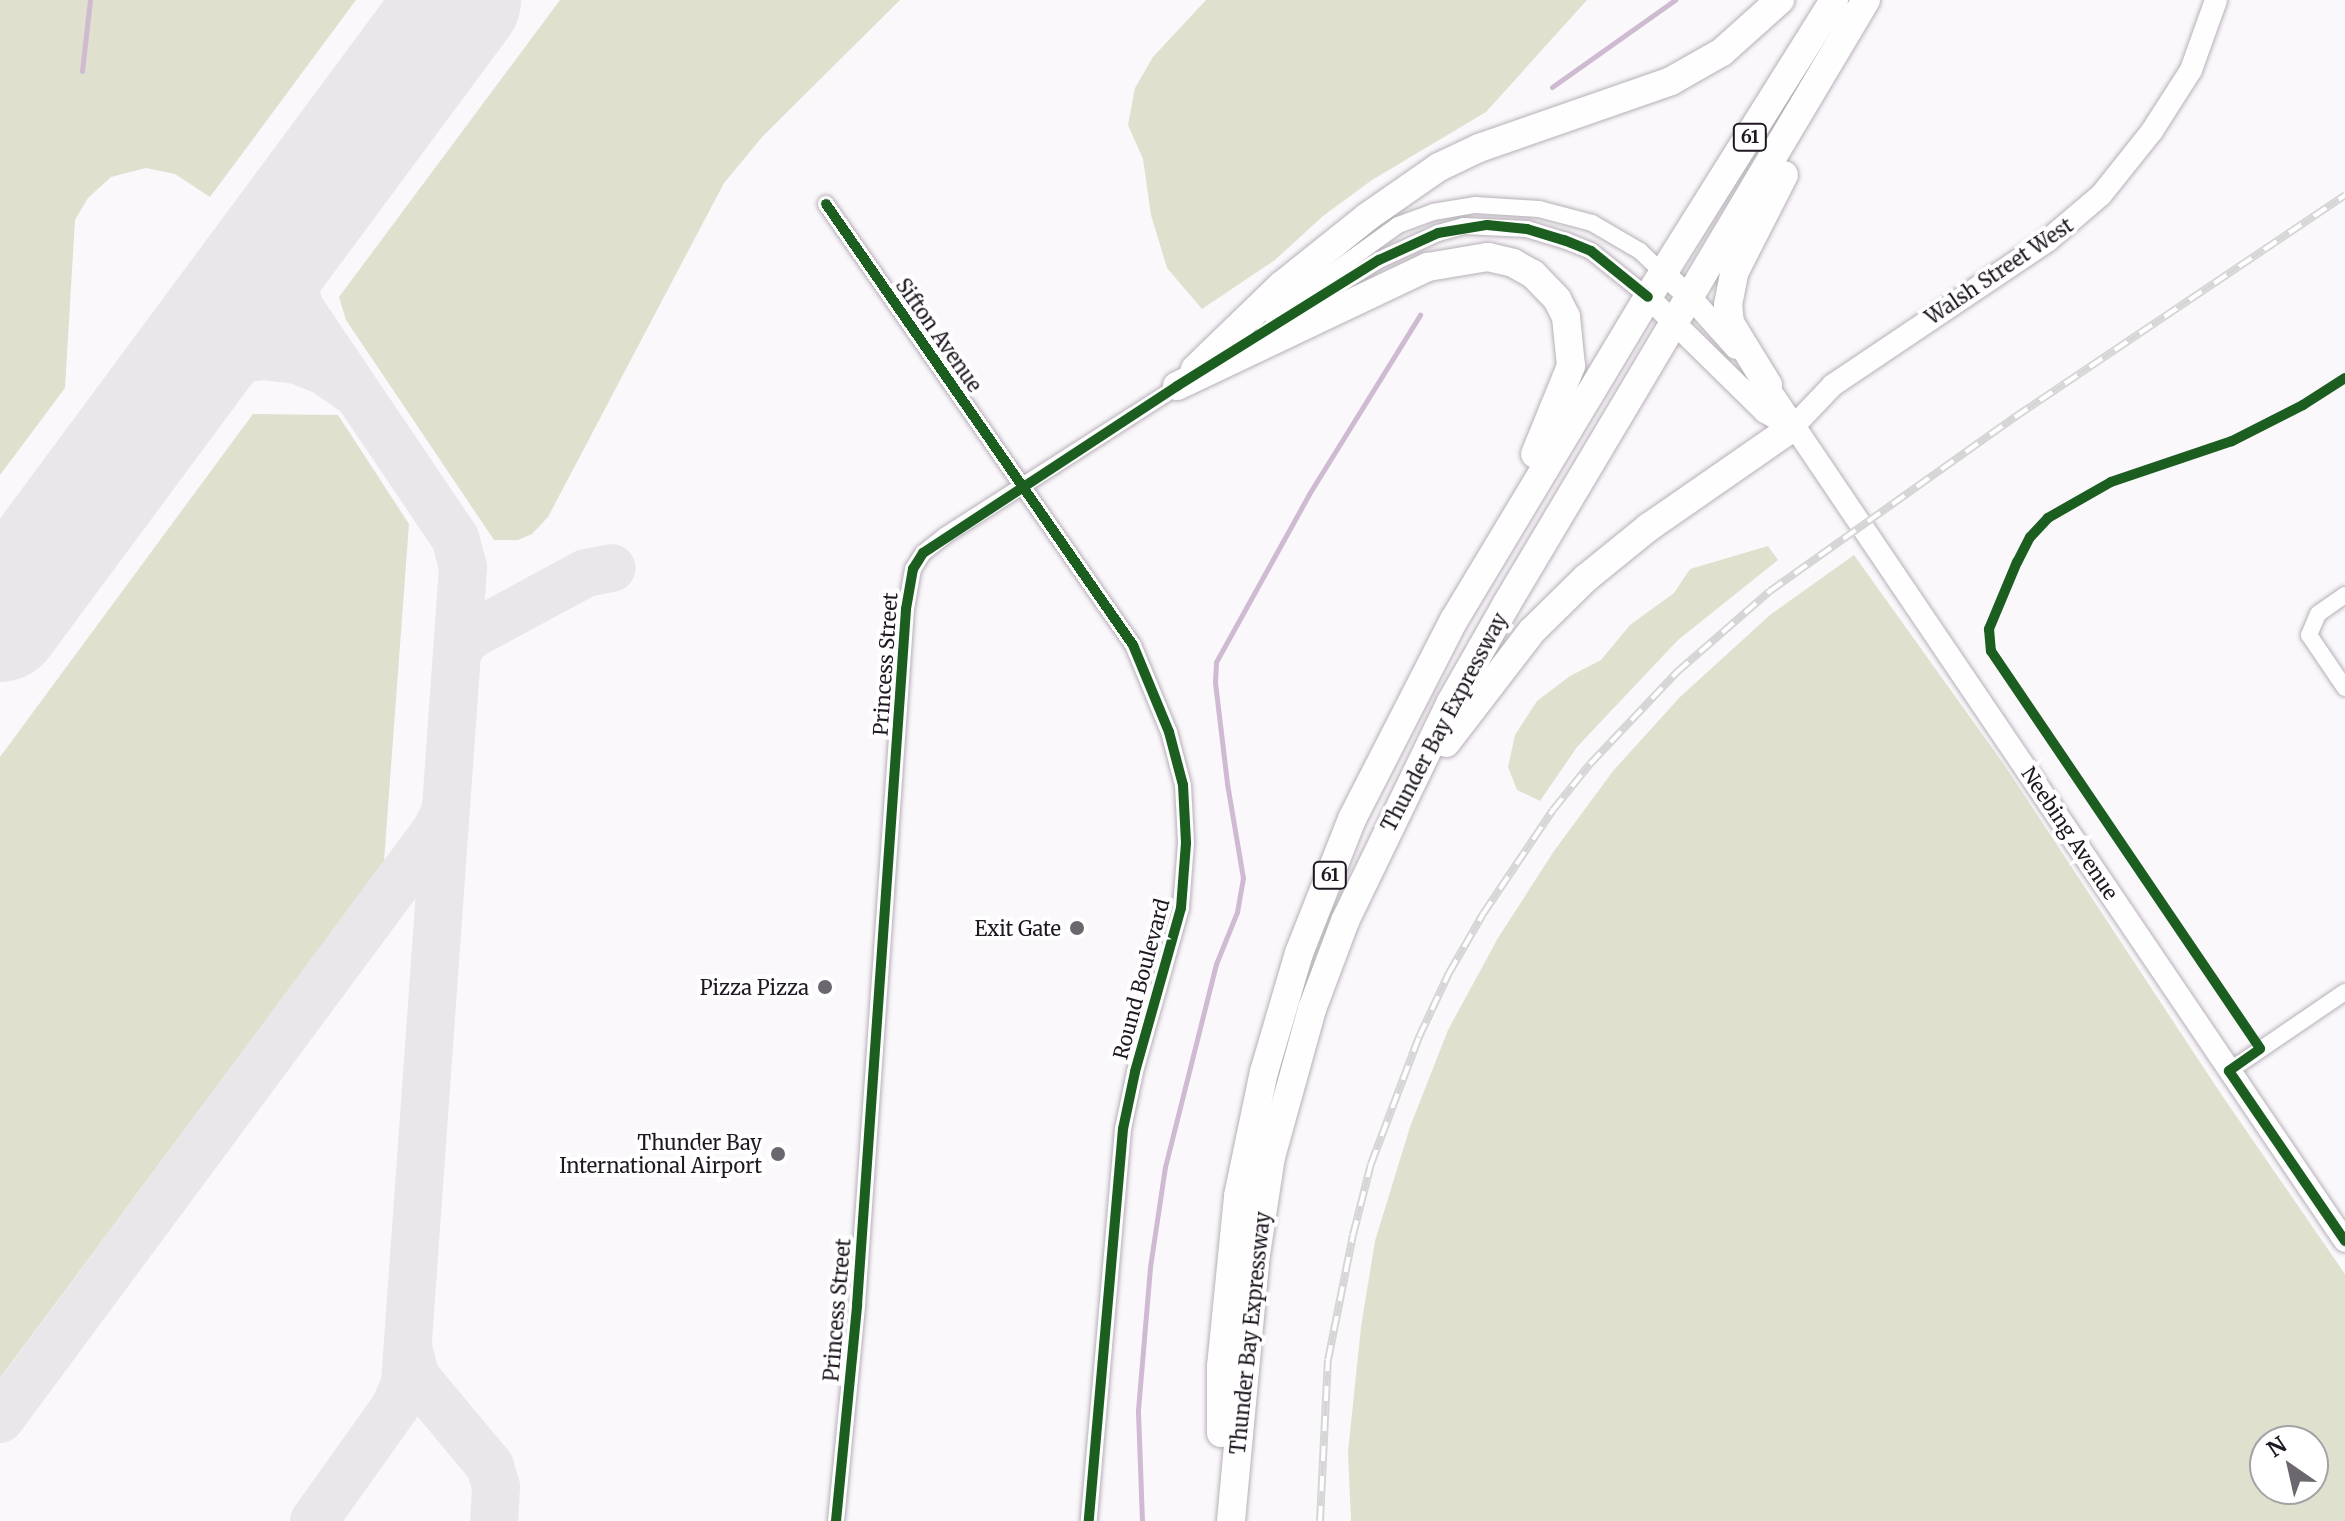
<!DOCTYPE html>
<style>
body{margin:0}
#map{position:relative;width:2345px;height:1521px;overflow:hidden;background:#fbf8fc;font-family:Merriweather,serif}
div>[style]{position:absolute}
.green>*{inset:0;background:#dfe0cd}
.stream>*{height:5px;margin:-2.5px;padding:0 2.5px;transform-origin:2.5px;border-radius:2.5px;background:#cebad1}
.taxiway>*{height:48px;margin:-24px;padding:0 24px;transform-origin:24px;border-radius:24px;background:#e9e7ea}
.runway>*{height:122px;margin:-61px;padding:0 61px;transform-origin:61px;border-radius:61px;background:#e9e7ea}
.roads{filter:drop-shadow(0 0 2px #b6b0b7) drop-shadow(0 0 2px #b6b0b7)}
.street>*{height:16px;margin:-8px;padding:0 8px;transform-origin:8px;border-radius:8px;background:#fefeff}
.secondary>*{height:22px;margin:-11px;padding:0 11px;transform-origin:11px;border-radius:11px;background:#fefeff}
.highway>*{height:28px;margin:-14px;padding:0 14px;transform-origin:14px;border-radius:14px;background:#fefeff}
.rail>*{height:8px;margin-top:-4px;transform-origin:0;background:repeating-linear-gradient(90deg,#fff 0 15px,#d7d6d7 0 30px);box-sizing:border-box;border-block:2px solid #d7d6d7}
.cycleway>*{height:10px;margin:-5px;padding:0 5px;transform-origin:5px;border-radius:5px;background:#1b5e20}
.dots>*{width:22px;height:22px;translate:-50% -50%;box-sizing:border-box;border:4px solid #fff;border-radius:50%}
span{translate:-50% -50%;white-space:nowrap;text-align:center;line-height:1.15;-webkit-text-stroke:8px #fff;paint-order:stroke}
.shield-label span{padding:2px 6px;background:#fff;border:2px solid;border-radius:6px;-webkit-text-stroke-width:0}
.shield-label{font-size:18px;color:#1f1721;font-weight:700}
.street-label{font-size:20px;color:#1f1721}
.poi-label{font-size:20px;color:#1f1721}
.right{translate:-100% -50%;text-align:right}
.north{position:absolute;left:2249px;top:1425px;width:80px;height:80px;box-sizing:border-box;background:#fff;border:2px solid #a5a2a6;border-radius:50%;rotate:326deg;font-size:22px;font-weight:700;line-height:32px;text-align:center;color:#1f1721}
.north::after{content:'';display:block;margin:auto;width:28px;height:36px;background:#6c666e;clip-path:polygon(50% 0,100% 100%,50% 72%,0 100%)}
</style>
<div id="map">
<div class="green">
<i style="clip-path:polygon(0 0,356px 0,210px 197px,175px 174px,146px 168px,111px 177px,88px 198px,75px 220px,65px 388px,0 475px)"></i>
<i style="clip-path:polygon(560px 0,900px 0,763px 136px,724px 183px,548px 517px,532px 534px,518px 540px,494px 540px,346px 320px,339px 297px)"></i>
<i style="clip-path:polygon(1206px 0,1587px 0,1486px 112px,1372px 180px,1323px 216px,1275px 260px,1202px 309px,1167px 268px,1151px 215px,1143px 159px,1128px 125px,1135px 88px,1153px 57px)"></i>
<i style="clip-path:polygon(253px 414px,338px 415px,409px 524px,384px 861px,0 1378px,0 757px)"></i>
<i style="clip-path:polygon(1768px 546px,1778px 560px,1678px 640px,1577px 747px,1540px 801px,1517px 790px,1508px 767px,1515px 735px,1537px 701px,1570px 676px,1601px 660px,1630px 625px,1674px 593px,1690px 569px)"></i>
<i style="clip-path:polygon(evenodd,1854px 555px,2005px 766px,2221px 1094px,2345px 1274px,2345px 1521px,1351px 1521px,1348px 1452px,1361px 1327px,1375px 1241px,1410px 1127px,1448px 1030px,1498px 938px,1554px 851px,1613px 771px,1680px 697px,1770px 615px,1854px 555px,2265px 1441px,2313px 1441px,2313px 1489px,2265px 1489px,2265px 1441px)"></i>
</div>
<div class="stream">
<i style="left:82px;top:71px;width:71px;rotate:-83.6deg"></i>
<i style="left:1552px;top:87px;width:151px;rotate:-35.3deg"></i>
<i style="left:1142px;top:1521px;width:111px;rotate:-92.1deg"></i>
<i style="left:1138px;top:1410px;width:144px;rotate:-85.2deg"></i>
<i style="left:1150px;top:1267px;width:101px;rotate:-81.5deg"></i>
<i style="left:1165px;top:1167px;width:209px;rotate:-75.9deg"></i>
<i style="left:1216px;top:964px;width:56px;rotate:-68deg"></i>
<i style="left:1237px;top:912px;width:35px;rotate:-80deg"></i>
<i style="left:1243px;top:878px;width:96px;rotate:-99.6deg"></i>
<i style="left:1227px;top:783px;width:102px;rotate:-96.8deg"></i>
<i style="left:1215px;top:682px;width:20px;rotate:-87deg"></i>
<i style="left:1216px;top:662px;width:192px;rotate:-61deg"></i>
<i style="left:1309px;top:494px;width:211px;rotate:-58.2deg"></i>
</div>
<div class="taxiway">
<i style="left:137px;top:449px;width:73px;rotate:-52.8deg"></i>
<i style="left:181px;top:391px;width:29px;rotate:-38deg"></i>
<i style="left:204px;top:373px;width:33px;rotate:-23deg"></i>
<i style="left:234px;top:360px;width:27px;rotate:-8deg"></i>
<i style="left:261px;top:356px;width:36px;rotate:6deg"></i>
<i style="left:297px;top:360px;width:31px;rotate:22deg"></i>
<i style="left:326px;top:372px;width:29px;rotate:35deg"></i>
<i style="left:457px;top:654px;width:13px;rotate:-63deg"></i>
<i style="left:463px;top:642px;width:13px;rotate:-39deg"></i>
<i style="left:473px;top:634px;width:128px;rotate:-28.4deg"></i>
<i style="left:586px;top:573px;width:26px;rotate:-11deg"></i>
<i style="left:408px;top:1347px;width:30px;rotate:76deg"></i>
<i style="left:415px;top:1376px;width:117px;rotate:50.2deg"></i>
<i style="left:490px;top:1466px;width:22px;rotate:74deg"></i>
<i style="left:496px;top:1487px;width:34px;rotate:93deg"></i>
<i style="left:0;top:1419px;width:734px;rotate:-53.47deg"></i>
<i style="left:437px;top:829px;width:17px;rotate:-65deg"></i>
<i style="left:314px;top:1521px;width:140px;rotate:-54.6deg"></i>
<i style="left:395px;top:1407px;width:26px;rotate:-67deg"></i>
<i style="left:405px;top:1383px;width:818px;rotate:-85.93deg"></i>
<i style="left:463px;top:567px;width:30px;rotate:-105deg"></i>
<i style="left:455px;top:538px;width:277px;rotate:-124deg"></i>
<i style="left:300px;top:308px;width:40px;rotate:-106deg"></i>
<i style="left:289px;top:270px;width:36px;rotate:-80deg"></i>
<i style="left:295px;top:235px;width:20px;rotate:-60deg"></i>
<i style="left:305px;top:218px;width:164px;rotate:-52.9deg"></i>
</div>
<div class="runway">
<i style="left:0;top:621px;width:773px;rotate:-53.47deg"></i>
</div>
<div class="roads">
<div class="street">
<i style="left:826px;top:204px;width:537px;rotate:55.16deg"></i>
<i style="left:1133px;top:645px;width:94px;rotate:67.5deg"></i>
<i style="left:1169px;top:732px;width:55px;rotate:75.2deg"></i>
<i style="left:1183px;top:785px;width:58px;rotate:87deg"></i>
<i style="left:1186px;top:843px;width:65px;rotate:94.4deg"></i>
<i style="left:1181px;top:908px;width:170px;rotate:105.7deg"></i>
<i style="left:1135px;top:1072px;width:58px;rotate:101.9deg"></i>
<i style="left:1123px;top:1129px;width:393px;rotate:95deg"></i>
<i style="left:1272px;top:316px;width:155px;rotate:-35.8deg"></i>
<i style="left:1398px;top:225px;width:37px;rotate:-20deg"></i>
<i style="left:1433px;top:212px;width:43px;rotate:-9.5deg"></i>
<i style="left:1475px;top:205px;width:64px;rotate:3.6deg"></i>
<i style="left:1539px;top:209px;width:55px;rotate:14.8deg"></i>
<i style="left:1592px;top:223px;width:56px;rotate:30.3deg"></i>
<i style="left:1640px;top:251px;width:32px;rotate:44deg"></i>
<i style="left:1264px;top:332px;width:136px;rotate:-32.1deg"></i>
<i style="left:1379px;top:260px;width:65px;rotate:-24.6deg"></i>
<i style="left:1438px;top:233px;width:27px;rotate:-15deg"></i>
<i style="left:1464px;top:226px;width:63px;rotate:2.7deg"></i>
<i style="left:1527px;top:229px;width:39px;rotate:17deg"></i>
<i style="left:1564px;top:240px;width:29px;rotate:22deg"></i>
<i style="left:1591px;top:251px;width:73px;rotate:38.9deg"></i>
<i style="left:2345px;top:595px;width:33px;rotate:145deg"></i>
<i style="left:2318px;top:614px;width:23px;rotate:113deg"></i>
<i style="left:2309px;top:635px;width:64px;rotate:55.8deg"></i>
<i style="left:2229px;top:1071px;width:140px;rotate:-34.3deg"></i>
<i style="left:836px;top:1521px;width:217px;rotate:-84.4deg"></i>
<i style="left:857px;top:1305px;width:698px;rotate:-85.97deg"></i>
<i style="left:906px;top:609px;width:41px;rotate:-80.1deg"></i>
<i style="left:913px;top:569px;width:19px;rotate:-58deg"></i>
<i style="left:923px;top:553px;width:29px;rotate:-38deg"></i>
<i style="left:946px;top:535px;width:283px;rotate:-32.7deg"></i>
</div>
<div class="secondary">
<i style="left:1663px;top:273px;width:38px;rotate:42deg"></i>
<i style="left:1691px;top:298px;width:67px;rotate:48deg"></i>
<i style="left:1648px;top:297px;width:164px;rotate:44.5deg"></i>
<i style="left:1765px;top:412px;width:31px;rotate:29deg"></i>
<i style="left:1759px;top:374px;width:1046px;rotate:55.95deg"></i>
<i style="left:1793px;top:427px;width:58px;rotate:-46.4deg"></i>
<i style="left:1833px;top:385px;width:258px;rotate:-33.9deg"></i>
<i style="left:2047px;top:241px;width:71px;rotate:-40.4deg"></i>
<i style="left:2101px;top:195px;width:82px;rotate:-51.4deg"></i>
<i style="left:2152px;top:131px;width:72px;rotate:-57.4deg"></i>
<i style="left:2191px;top:70px;width:74px;rotate:-70.3deg"></i>
</div>
<div class="highway">
<i style="left:1195px;top:369px;width:120px;rotate:-44deg"></i>
<i style="left:1281px;top:286px;width:110px;rotate:-38.7deg"></i>
<i style="left:1367px;top:217px;width:88px;rotate:-34.8deg"></i>
<i style="left:1439px;top:167px;width:44px;rotate:-25.4deg"></i>
<i style="left:1479px;top:148px;width:203px;rotate:-19.2deg"></i>
<i style="left:1671px;top:81px;width:59px;rotate:-29.6deg"></i>
<i style="left:1722px;top:52px;width:78px;rotate:-41.9deg"></i>
<i style="left:1768px;top:385px;width:73px;rotate:-121.5deg"></i>
<i style="left:1730px;top:323px;width:18px;rotate:-96deg"></i>
<i style="left:1728px;top:305px;width:33px;rotate:-79deg"></i>
<i style="left:1734px;top:273px;width:110px;rotate:-63deg"></i>
<i style="left:1177px;top:386px;width:278px;rotate:-25.4deg"></i>
<i style="left:1428px;top:267px;width:61px;rotate:-9.5deg"></i>
<i style="left:1488px;top:257px;width:26px;rotate:13deg"></i>
<i style="left:1513px;top:263px;width:23px;rotate:29deg"></i>
<i style="left:1533px;top:274px;width:35px;rotate:46deg"></i>
<i style="left:1557px;top:299px;width:20px;rotate:63deg"></i>
<i style="left:1566px;top:317px;width:49px;rotate:84.2deg"></i>
<i style="left:1571px;top:366px;width:95px;rotate:112.2deg"></i>
<i style="left:1446px;top:743px;width:141px;rotate:-52.5deg"></i>
<i style="left:1532px;top:631px;width:76px;rotate:-44.5deg"></i>
<i style="left:1586px;top:578px;width:81px;rotate:-39deg"></i>
<i style="left:1649px;top:527px;width:175px;rotate:-34.8deg"></i>
<i style="left:1221px;top:1433px;width:66px;rotate:-90deg"></i>
<i style="left:1221px;top:1367px;width:172px;rotate:-84.3deg"></i>
<i style="left:1238px;top:1196px;width:127px;rotate:-78.2deg"></i>
<i style="left:1264px;top:1072px;width:124px;rotate:-73.6deg"></i>
<i style="left:1299px;top:953px;width:144px;rotate:-68.4deg"></i>
<i style="left:1352px;top:819px;width:224px;rotate:-62.9deg"></i>
<i style="left:1454px;top:620px;width:377px;rotate:-59deg"></i>
<i style="left:1648px;top:297px;width:350px;rotate:-57.9deg"></i>
<i style="left:1231px;top:1521px;width:261px;rotate:-84.7deg"></i>
<i style="left:1255px;top:1261px;width:105px;rotate:-81.3deg"></i>
<i style="left:1271px;top:1157px;width:154px;rotate:-74.5deg"></i>
<i style="left:1312px;top:1009px;width:94px;rotate:-69.4deg"></i>
<i style="left:1345px;top:921px;width:243px;rotate:-64.2deg"></i>
<i style="left:1451px;top:702px;width:112px;rotate:-60.4deg"></i>
<i style="left:1506px;top:605px;width:704px;rotate:-59.25deg"></i>
</div>
</div>
<div class="rail">
<i style="left:1320px;top:1521px;width:161px;rotate:-87.2deg"></i>
<i style="left:1328px;top:1360px;width:127px;rotate:-78.7deg"></i>
<i style="left:1353px;top:1235px;width:73px;rotate:-75.8deg"></i>
<i style="left:1371px;top:1164px;width:136px;rotate:-69.3deg"></i>
<i style="left:1419px;top:1037px;width:71px;rotate:-64.9deg"></i>
<i style="left:1449px;top:973px;width:68px;rotate:-60deg"></i>
<i style="left:1483px;top:914px;width:125px;rotate:-56.1deg"></i>
<i style="left:1553px;top:810px;width:59px;rotate:-51.2deg"></i>
<i style="left:1590px;top:764px;width:127px;rotate:-46.6deg"></i>
<i style="left:1677px;top:672px;width:123px;rotate:-41.1deg"></i>
<i style="left:1770px;top:591px;width:301px;rotate:-35.4deg"></i>
<i style="left:2015px;top:417px;width:398px;rotate:-33.9deg"></i>
</div>
<div class="cycleway">
<i style="left:826px;top:204px;width:537px;rotate:55.16deg"></i>
<i style="left:1133px;top:645px;width:94px;rotate:67.5deg"></i>
<i style="left:1169px;top:732px;width:55px;rotate:75.2deg"></i>
<i style="left:1183px;top:785px;width:58px;rotate:87deg"></i>
<i style="left:1186px;top:843px;width:65px;rotate:94.4deg"></i>
<i style="left:1181px;top:908px;width:170px;rotate:105.7deg"></i>
<i style="left:1135px;top:1072px;width:58px;rotate:101.9deg"></i>
<i style="left:1123px;top:1129px;width:393px;rotate:95deg"></i>
<i style="left:2345px;top:378px;width:50px;rotate:147.3deg"></i>
<i style="left:2303px;top:405px;width:80px;rotate:153.1deg"></i>
<i style="left:2232px;top:441px;width:128px;rotate:161.3deg"></i>
<i style="left:2111px;top:482px;width:73px;rotate:150.3deg"></i>
<i style="left:2048px;top:518px;width:26px;rotate:133deg"></i>
<i style="left:2030px;top:537px;width:28px;rotate:117deg"></i>
<i style="left:2017px;top:562px;width:73px;rotate:112.7deg"></i>
<i style="left:1989px;top:629px;width:22px;rotate:85deg"></i>
<i style="left:1991px;top:651px;width:480px;rotate:55.9deg"></i>
<i style="left:2260px;top:1049px;width:38px;rotate:145deg"></i>
<i style="left:2229px;top:1071px;width:206px;rotate:55.7deg"></i>
<i style="left:836px;top:1521px;width:217px;rotate:-84.4deg"></i>
<i style="left:857px;top:1305px;width:698px;rotate:-85.97deg"></i>
<i style="left:906px;top:609px;width:41px;rotate:-80.1deg"></i>
<i style="left:913px;top:569px;width:19px;rotate:-58deg"></i>
<i style="left:923px;top:553px;width:304px;rotate:-33.3deg"></i>
<i style="left:1177px;top:386px;width:238px;rotate:-32deg"></i>
<i style="left:1379px;top:260px;width:65px;rotate:-24.6deg"></i>
<i style="left:1438px;top:233px;width:50px;rotate:-9.3deg"></i>
<i style="left:1487px;top:225px;width:40px;rotate:5.7deg"></i>
<i style="left:1527px;top:229px;width:39px;rotate:17deg"></i>
<i style="left:1564px;top:240px;width:29px;rotate:22deg"></i>
<i style="left:1591px;top:251px;width:73px;rotate:38.9deg"></i>
</div>
<div class="dots">
<i style="left:1077px;top:928px;background:#6c666e"></i>
<i style="left:825px;top:987px;background:#6c666e"></i>
<i style="left:778px;top:1154px;background:#6c666e"></i>
</div>
<div class="shield-label">
<span style="left:1750px;top:137px">61</span>
<span style="left:1330px;top:875px">61</span>
</div>
<div class="street-label">
<span style="left:1999px;top:271px;rotate:-34deg">Walsh Street West</span>
<span style="left:939px;top:335px;rotate:55deg">Sifton Avenue</span>
<span style="left:885px;top:664px;rotate:-86deg">Princess Street</span>
<span style="left:1444px;top:722px;rotate:-62deg">Thunder Bay Expressway</span>
<span style="left:2070px;top:833px;rotate:56deg">Neebing Avenue</span>
<span style="left:1141px;top:979px;rotate:-75deg">Round Boulevard</span>
<span style="left:837px;top:1310px;rotate:-85deg">Princess Street</span>
<span style="left:1250px;top:1333px;rotate:-84deg">Thunder Bay Expressway</span>
</div>
<div class="poi-label">
<span class="right" style="left:1061px;top:928px">Exit Gate</span>
<span class="right" style="left:809px;top:987px">Pizza Pizza</span>
<span class="right" style="left:762px;top:1154px">Thunder Bay<br>International Airport</span>
</div>
<div class="north">N</div>
</div>
